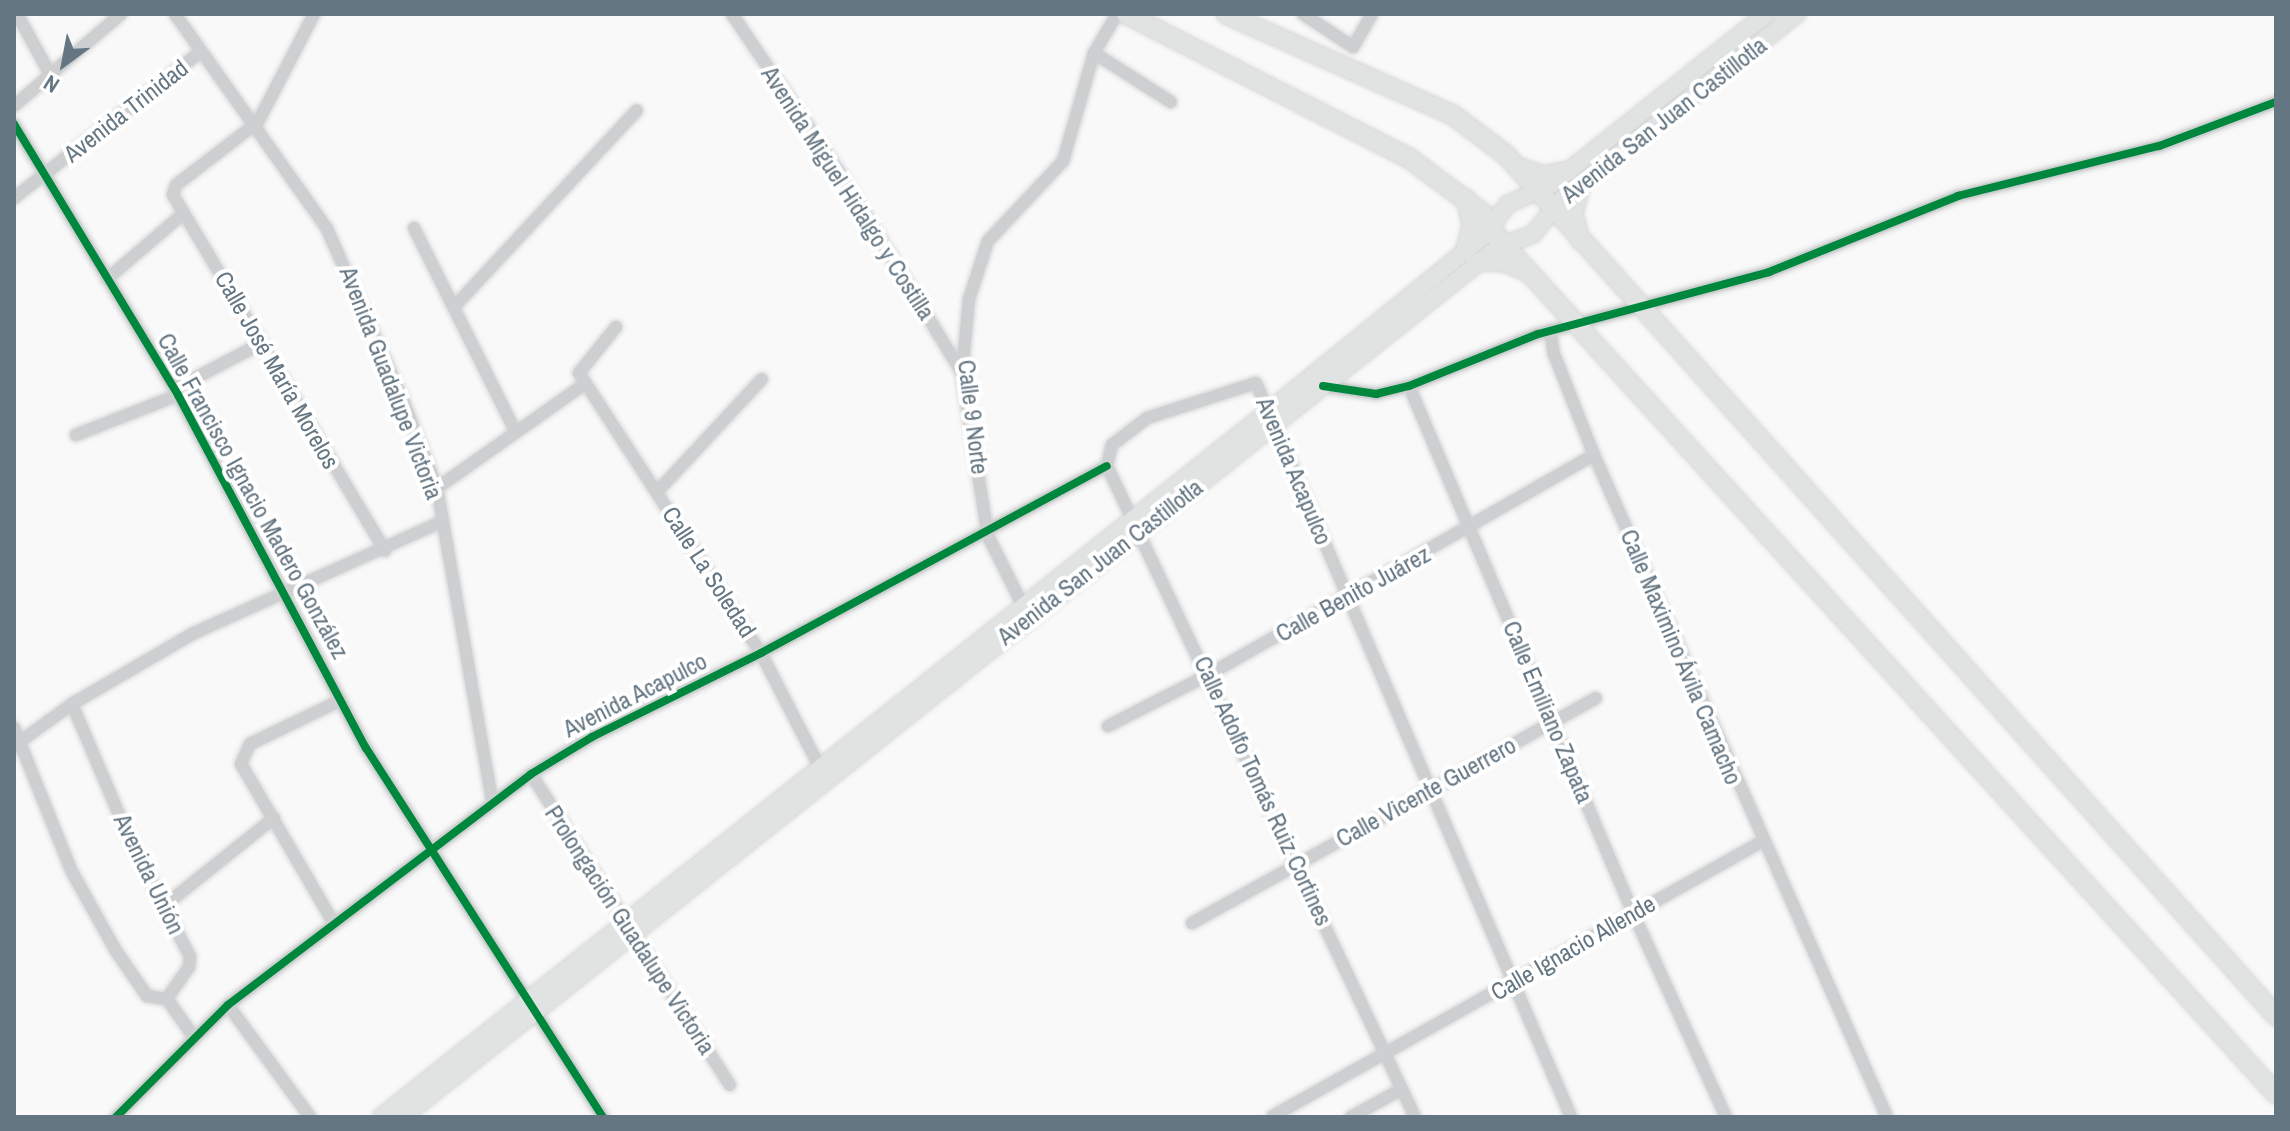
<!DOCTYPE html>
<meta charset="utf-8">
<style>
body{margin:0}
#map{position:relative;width:2290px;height:1131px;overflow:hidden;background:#f9f9f9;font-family:"Archivo Narrow",sans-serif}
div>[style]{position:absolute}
.roads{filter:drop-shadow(0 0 2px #d5d6d7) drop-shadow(0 0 2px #d5d6d7)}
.minor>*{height:12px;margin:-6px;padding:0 6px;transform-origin:6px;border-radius:6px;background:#cecfd0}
.major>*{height:16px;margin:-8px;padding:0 8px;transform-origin:8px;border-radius:8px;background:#e1e2e2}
.highway>*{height:18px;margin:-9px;padding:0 9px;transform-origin:9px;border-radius:9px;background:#e1e2e2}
.cycleway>*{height:8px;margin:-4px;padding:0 4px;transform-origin:4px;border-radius:4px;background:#00873e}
span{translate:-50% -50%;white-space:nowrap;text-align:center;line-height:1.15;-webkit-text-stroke:8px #fff;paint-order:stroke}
.street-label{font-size:24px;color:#657683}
.frame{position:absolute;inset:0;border:16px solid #657683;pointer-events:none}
.north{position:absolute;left:24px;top:24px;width:80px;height:80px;-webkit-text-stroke:6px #fff;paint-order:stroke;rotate:212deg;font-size:22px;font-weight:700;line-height:32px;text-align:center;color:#657683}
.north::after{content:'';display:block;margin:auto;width:28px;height:36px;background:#657683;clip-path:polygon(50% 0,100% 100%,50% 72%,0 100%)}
</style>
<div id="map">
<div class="roads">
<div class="minor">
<i style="left:17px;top:14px;width:68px;rotate:61.2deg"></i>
<i style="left:175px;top:14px;width:263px;rotate:54.7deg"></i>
<i style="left:327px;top:229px;width:185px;rotate:66.1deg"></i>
<i style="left:402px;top:398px;width:97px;rotate:68.7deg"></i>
<i style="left:437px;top:488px;width:318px;rotate:80deg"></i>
<i style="left:314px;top:14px;width:122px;rotate:117.4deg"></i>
<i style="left:258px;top:122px;width:103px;rotate:142.5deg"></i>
<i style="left:176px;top:185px;width:10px;rotate:107deg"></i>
<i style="left:173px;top:195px;width:414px;rotate:59.2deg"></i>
<i style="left:732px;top:14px;width:198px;rotate:55.9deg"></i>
<i style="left:843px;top:178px;width:228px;rotate:58.6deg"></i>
<i style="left:1303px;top:14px;width:60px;rotate:33.4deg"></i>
<i style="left:1353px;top:47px;width:38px;rotate:-60deg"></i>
<i style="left:1094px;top:53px;width:91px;rotate:32.5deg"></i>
<i style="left:14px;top:106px;width:141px;rotate:-40.7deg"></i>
<i style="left:14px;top:124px;width:317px;rotate:58.8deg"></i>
<i style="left:178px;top:395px;width:400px;rotate:62deg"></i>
<i style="left:366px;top:748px;width:439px;rotate:57.3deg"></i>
<i style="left:14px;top:198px;width:235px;rotate:-38.1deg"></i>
<i style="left:414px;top:228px;width:227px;rotate:63.5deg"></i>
<i style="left:107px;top:279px;width:101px;rotate:-40.6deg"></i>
<i style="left:455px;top:306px;width:267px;rotate:-47.1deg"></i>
<i style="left:616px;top:327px;width:59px;rotate:128.8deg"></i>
<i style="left:579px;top:373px;width:334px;rotate:57deg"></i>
<i style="left:761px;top:653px;width:129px;rotate:62.8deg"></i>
<i style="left:1550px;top:330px;width:24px;rotate:81deg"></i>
<i style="left:1554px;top:354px;width:109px;rotate:68.4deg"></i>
<i style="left:1594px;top:455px;width:724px;rotate:66.13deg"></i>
<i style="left:1323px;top:386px;width:54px;rotate:8.6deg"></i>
<i style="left:1376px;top:394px;width:34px;rotate:-14deg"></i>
<i style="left:1409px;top:386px;width:139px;rotate:-22deg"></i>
<i style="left:1538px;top:334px;width:239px;rotate:-15deg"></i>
<i style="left:1769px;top:272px;width:204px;rotate:-21.9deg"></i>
<i style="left:1958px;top:196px;width:207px;rotate:-14deg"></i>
<i style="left:2159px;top:146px;width:125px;rotate:-20.6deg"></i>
<i style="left:1409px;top:386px;width:573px;rotate:66.97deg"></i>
<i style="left:1633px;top:913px;width:224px;rotate:65.5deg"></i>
<i style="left:174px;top:389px;width:97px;rotate:-27.6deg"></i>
<i style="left:76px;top:435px;width:110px;rotate:-21.4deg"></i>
<i style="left:1107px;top:466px;width:22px;rotate:-77deg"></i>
<i style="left:1112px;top:445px;width:44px;rotate:-37.6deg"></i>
<i style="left:1147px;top:418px;width:114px;rotate:-17.8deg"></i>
<i style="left:1256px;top:383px;width:799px;rotate:66.77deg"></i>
<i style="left:1107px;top:466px;width:720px;rotate:64.68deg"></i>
<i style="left:437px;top:488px;width:182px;rotate:-35.2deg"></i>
<i style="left:657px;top:492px;width:154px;rotate:-47.1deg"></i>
<i style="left:1023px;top:606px;width:78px;rotate:-116.6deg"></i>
<i style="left:988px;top:536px;width:165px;rotate:-99.1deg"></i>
<i style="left:962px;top:373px;width:74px;rotate:-84.6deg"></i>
<i style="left:969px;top:299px;width:61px;rotate:-71.9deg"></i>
<i style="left:988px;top:241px;width:110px;rotate:-46.8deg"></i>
<i style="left:1063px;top:161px;width:112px;rotate:-74deg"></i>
<i style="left:1094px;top:53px;width:45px;rotate:-59.5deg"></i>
<i style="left:72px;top:704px;width:148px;rotate:66.9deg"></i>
<i style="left:130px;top:840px;width:131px;rotate:62.7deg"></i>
<i style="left:190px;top:956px;width:11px;rotate:95deg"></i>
<i style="left:189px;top:967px;width:39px;rotate:125deg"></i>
<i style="left:1108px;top:726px;width:112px;rotate:-27deg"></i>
<i style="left:1208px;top:675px;width:444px;rotate:-29.7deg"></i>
<i style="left:14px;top:728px;width:155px;rotate:68.1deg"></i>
<i style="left:72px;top:872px;width:90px;rotate:60.9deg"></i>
<i style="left:116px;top:951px;width:55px;rotate:55.4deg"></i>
<i style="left:147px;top:996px;width:20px;rotate:9deg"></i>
<i style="left:14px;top:746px;width:72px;rotate:-35.9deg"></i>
<i style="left:72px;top:704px;width:141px;rotate:-30.2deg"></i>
<i style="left:194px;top:633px;width:273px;rotate:-24.2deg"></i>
<i style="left:531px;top:774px;width:369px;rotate:57.4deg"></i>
<i style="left:164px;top:906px;width:141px;rotate:-38.7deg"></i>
<i style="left:333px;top:922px;width:183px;rotate:-120.2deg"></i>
<i style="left:241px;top:764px;width:22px;rotate:-66deg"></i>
<i style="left:250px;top:744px;width:101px;rotate:-25.8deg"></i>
<i style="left:1192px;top:923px;width:462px;rotate:-29.1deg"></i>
<i style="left:167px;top:999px;width:45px;rotate:54.9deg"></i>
<i style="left:228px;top:1005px;width:139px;rotate:53.8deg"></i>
<i style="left:1273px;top:1116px;width:560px;rotate:-29.31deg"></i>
<i style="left:116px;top:1117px;width:158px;rotate:-45deg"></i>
<i style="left:228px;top:1005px;width:381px;rotate:-37.3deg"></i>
<i style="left:531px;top:774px;width:71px;rotate:-31.2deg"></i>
<i style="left:592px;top:737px;width:189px;rotate:-26.4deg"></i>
<i style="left:761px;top:653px;width:393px;rotate:-28.4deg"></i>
<i style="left:1351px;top:1117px;width:58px;rotate:-28.8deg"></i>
</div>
<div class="major">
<i style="left:381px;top:1117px;width:1134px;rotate:-38.49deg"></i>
<i style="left:1269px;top:411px;width:276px;rotate:-39.1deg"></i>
<i style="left:1483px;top:237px;width:41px;rotate:-52.9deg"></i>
<i style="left:1508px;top:204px;width:47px;rotate:-23.8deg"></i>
<i style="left:1551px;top:185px;width:275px;rotate:-38.5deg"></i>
<i style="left:403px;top:1117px;width:1397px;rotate:-38.46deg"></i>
<i style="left:1497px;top:248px;width:39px;rotate:-21deg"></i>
<i style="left:1533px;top:234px;width:47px;rotate:-50.2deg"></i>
<i style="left:1563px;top:198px;width:298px;rotate:-38.2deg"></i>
</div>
<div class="highway">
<i style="left:1126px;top:14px;width:318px;rotate:27deg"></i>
<i style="left:1409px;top:158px;width:94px;rotate:36.7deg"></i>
<i style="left:1484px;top:214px;width:28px;rotate:60deg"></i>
<i style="left:1498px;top:238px;width:1157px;rotate:47.73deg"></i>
<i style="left:1226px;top:14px;width:248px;rotate:24deg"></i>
<i style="left:1453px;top:115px;width:66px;rotate:37deg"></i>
<i style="left:1506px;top:155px;width:1155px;rotate:48.19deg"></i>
<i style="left:1517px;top:167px;width:28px;rotate:18deg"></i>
<i style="left:1544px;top:176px;width:25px;rotate:-12deg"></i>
<i style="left:1580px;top:240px;width:28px;rotate:-105deg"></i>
<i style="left:1573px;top:213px;width:30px;rotate:-75deg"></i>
<i style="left:1465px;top:252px;width:28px;rotate:-75deg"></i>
<i style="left:1472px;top:225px;width:27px;rotate:-103deg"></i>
<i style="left:1481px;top:261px;width:24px;rotate:2deg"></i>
<i style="left:1505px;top:262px;width:26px;rotate:23deg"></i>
</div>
</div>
<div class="cycleway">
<i style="left:14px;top:124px;width:317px;rotate:58.8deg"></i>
<i style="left:178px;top:395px;width:400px;rotate:62deg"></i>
<i style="left:366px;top:748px;width:439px;rotate:57.3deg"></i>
<i style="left:1323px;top:386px;width:54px;rotate:8.6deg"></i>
<i style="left:1376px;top:394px;width:34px;rotate:-14deg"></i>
<i style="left:1409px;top:386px;width:139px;rotate:-22deg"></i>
<i style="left:1538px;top:334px;width:239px;rotate:-15deg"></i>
<i style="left:1769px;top:272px;width:204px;rotate:-21.9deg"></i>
<i style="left:1958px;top:196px;width:207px;rotate:-14deg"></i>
<i style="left:2159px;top:146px;width:125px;rotate:-20.6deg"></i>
<i style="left:116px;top:1117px;width:158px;rotate:-45deg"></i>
<i style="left:228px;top:1005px;width:381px;rotate:-37.3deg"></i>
<i style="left:531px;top:774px;width:71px;rotate:-31.2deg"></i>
<i style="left:592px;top:737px;width:189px;rotate:-26.4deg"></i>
<i style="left:761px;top:653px;width:393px;rotate:-28.4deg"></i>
</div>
<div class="street-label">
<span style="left:126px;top:111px;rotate:-38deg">Avenida Trinidad</span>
<span style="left:1664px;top:120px;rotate:-38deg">Avenida San Juan Castillotla</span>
<span style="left:848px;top:193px;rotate:57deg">Avenida Miguel Hidalgo y Costilla</span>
<span style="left:277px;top:370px;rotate:60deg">Calle José María Morelos</span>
<span style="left:391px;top:383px;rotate:69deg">Avenida Guadalupe Victoria</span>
<span style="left:973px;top:417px;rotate:83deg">Calle 9 Norte</span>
<span style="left:1294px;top:471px;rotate:67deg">Avenida Acapulco</span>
<span style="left:253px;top:496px;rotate:61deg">Calle Francisco Ignacio Madero González</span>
<span style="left:1100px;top:562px;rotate:-38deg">Avenida San Juan Castillotla</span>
<span style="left:709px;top:572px;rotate:57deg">Calle La Soledad</span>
<span style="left:1353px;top:594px;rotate:-29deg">Calle Benito Juárez</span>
<span style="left:1681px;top:657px;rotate:67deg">Calle Maximino Ávila Camacho</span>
<span style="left:635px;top:695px;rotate:-27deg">Avenida Acapulco</span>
<span style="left:1548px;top:712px;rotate:67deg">Calle Emiliano Zapata</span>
<span style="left:1263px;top:791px;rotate:65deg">Calle Adolfo Tomás Ruiz Cortines</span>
<span style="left:1426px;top:792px;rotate:-29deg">Calle Vicente Guerrero</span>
<span style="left:149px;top:874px;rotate:64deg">Avenida Unión</span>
<span style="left:630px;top:930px;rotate:57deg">Prolongación Guadalupe Victoria</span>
<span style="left:1573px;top:948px;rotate:-30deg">Calle Ignacio Allende</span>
</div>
<div class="frame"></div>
<div class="north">N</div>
</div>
